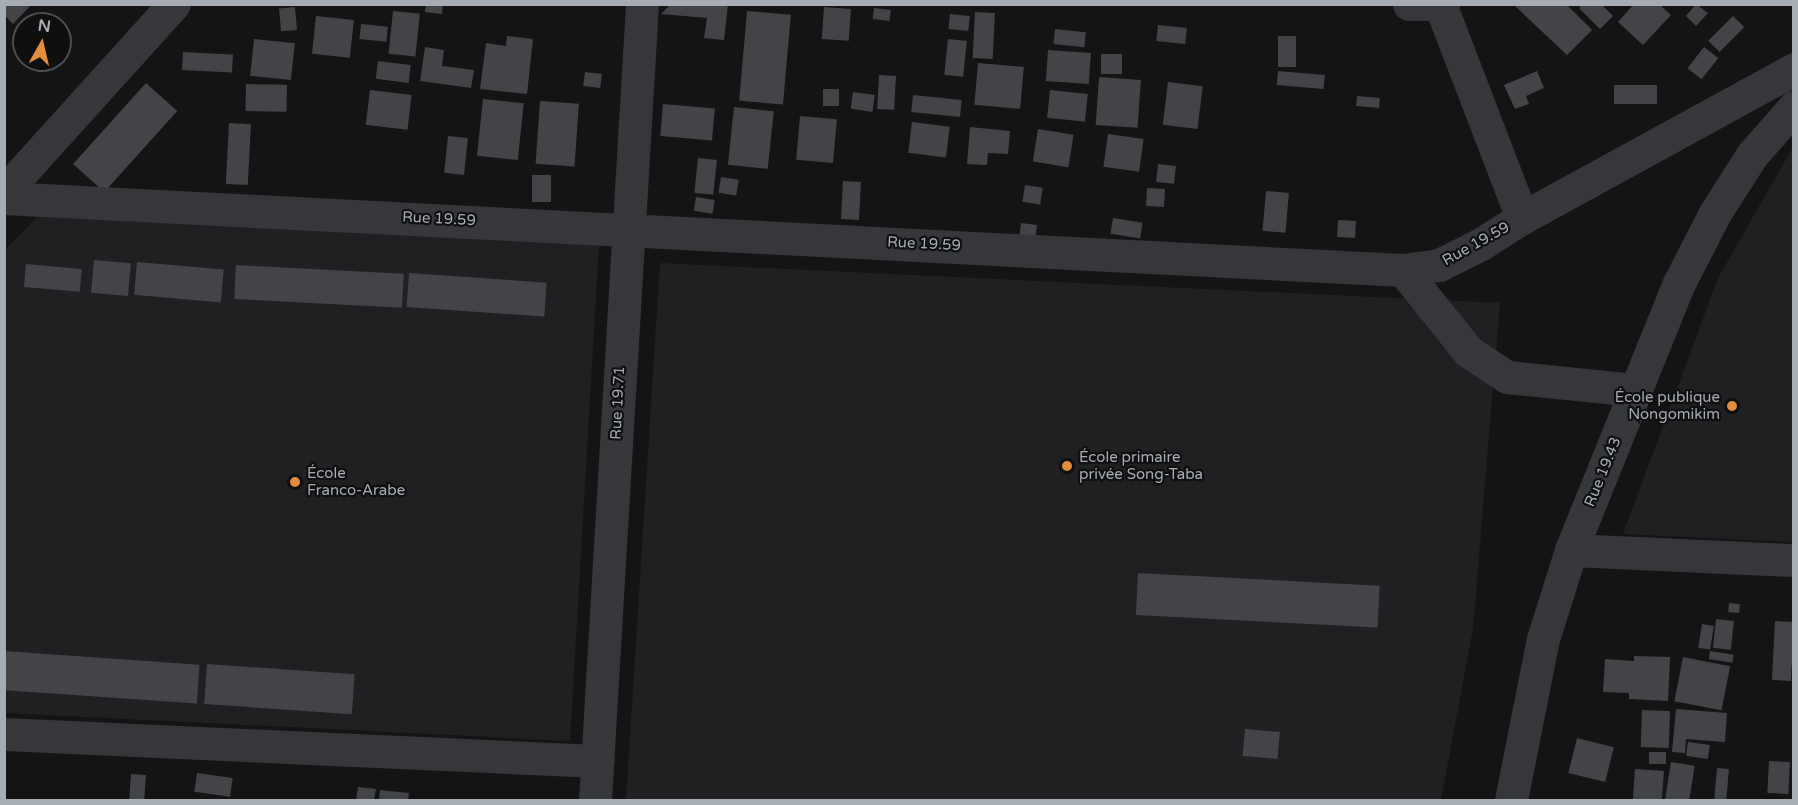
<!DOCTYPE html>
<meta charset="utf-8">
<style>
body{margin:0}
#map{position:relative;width:1798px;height:805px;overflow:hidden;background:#141415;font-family:"Varela Round",sans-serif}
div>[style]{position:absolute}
.built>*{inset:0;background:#202022}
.building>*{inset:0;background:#434448;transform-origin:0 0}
.minor>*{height:33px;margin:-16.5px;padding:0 16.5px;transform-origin:16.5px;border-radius:16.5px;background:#35373a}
.dots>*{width:16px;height:16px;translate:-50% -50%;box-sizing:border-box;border:3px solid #0f0f10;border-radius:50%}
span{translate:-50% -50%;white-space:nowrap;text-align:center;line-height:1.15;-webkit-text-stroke:4.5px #0f0f10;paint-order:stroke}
.street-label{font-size:15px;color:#a6adb4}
.poi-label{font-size:15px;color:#a6adb4}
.right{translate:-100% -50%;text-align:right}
.left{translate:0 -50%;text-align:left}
.frame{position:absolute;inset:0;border:6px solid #a6adb4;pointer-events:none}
.north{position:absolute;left:12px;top:12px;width:60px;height:60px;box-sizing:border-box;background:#0f0f10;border:2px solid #4b4e52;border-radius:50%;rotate:8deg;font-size:16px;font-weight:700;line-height:24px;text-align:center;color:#a6adb4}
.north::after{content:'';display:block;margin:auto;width:21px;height:27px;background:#e38c3e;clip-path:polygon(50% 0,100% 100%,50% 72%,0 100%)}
</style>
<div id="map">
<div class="built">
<i style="clip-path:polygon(1793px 147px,1793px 542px,1623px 534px,1718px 278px)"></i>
<i style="clip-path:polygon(41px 213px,599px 244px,570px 741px,5px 713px,4px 251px)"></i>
<i style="clip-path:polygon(660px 263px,1500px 303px,1473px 629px,1441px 800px,626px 800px)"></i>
</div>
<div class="building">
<i style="clip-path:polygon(4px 4px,32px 4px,13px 24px,4px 15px)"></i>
<i style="clip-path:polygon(426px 4px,443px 4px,442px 14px,425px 12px)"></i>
<i style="clip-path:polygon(671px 4px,728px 4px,724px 40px,704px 38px,707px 18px,661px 14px)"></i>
<i style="clip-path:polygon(1513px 4px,1566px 4px,1592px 30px,1567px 55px)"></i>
<i style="clip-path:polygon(1583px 4px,1601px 4px,1613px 16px,1600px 29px,1579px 8px)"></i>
<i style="clip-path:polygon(1634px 4px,1659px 4px,1671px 15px,1643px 45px,1618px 22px)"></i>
<i style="clip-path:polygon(1696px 4px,1708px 13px,1696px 26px,1686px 16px)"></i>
<i style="left:295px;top:7px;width:23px;height:16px;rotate:85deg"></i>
<i style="left:824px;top:7px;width:27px;height:32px;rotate:4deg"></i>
<i style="left:874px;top:8px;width:17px;height:11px;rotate:7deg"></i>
<i style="left:393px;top:11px;width:27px;height:43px;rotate:6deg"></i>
<i style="left:747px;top:11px;width:44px;height:90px;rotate:5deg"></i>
<i style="left:975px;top:12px;width:20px;height:46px;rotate:3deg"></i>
<i style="left:950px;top:14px;width:20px;height:15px;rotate:6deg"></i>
<i style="left:316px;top:16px;width:38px;height:38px;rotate:6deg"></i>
<i style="left:1733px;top:16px;width:16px;height:35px;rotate:45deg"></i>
<i style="left:361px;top:24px;width:27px;height:15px;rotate:6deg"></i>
<i style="left:1158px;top:25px;width:29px;height:16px;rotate:6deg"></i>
<i style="left:1055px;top:29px;width:31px;height:15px;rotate:6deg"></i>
<i style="clip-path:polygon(507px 36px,533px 39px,527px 94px,480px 89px,486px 43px,506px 46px)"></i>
<i style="left:1278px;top:36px;width:18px;height:31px"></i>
<i style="left:254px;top:39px;width:41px;height:37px;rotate:6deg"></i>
<i style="left:948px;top:39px;width:19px;height:36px;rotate:6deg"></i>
<i style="clip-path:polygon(425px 47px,444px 50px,442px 66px,474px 70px,471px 88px,420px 81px)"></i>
<i style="left:1704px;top:47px;width:18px;height:27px;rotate:38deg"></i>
<i style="left:1048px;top:50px;width:43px;height:31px;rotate:4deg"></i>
<i style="left:183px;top:52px;width:50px;height:18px;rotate:3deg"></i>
<i style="left:1122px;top:54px;width:20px;height:21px;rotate:90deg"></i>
<i style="left:378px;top:61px;width:33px;height:18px;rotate:7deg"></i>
<i style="left:978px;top:63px;width:46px;height:42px;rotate:5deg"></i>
<i style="left:1278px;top:71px;width:47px;height:14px;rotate:5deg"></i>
<i style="clip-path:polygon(1537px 71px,1544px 88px,1526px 96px,1529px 104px,1515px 109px,1504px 85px)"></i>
<i style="left:585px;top:72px;width:17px;height:14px;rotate:7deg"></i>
<i style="left:879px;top:75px;width:17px;height:34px;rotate:3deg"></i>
<i style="left:1099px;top:77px;width:42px;height:48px;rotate:4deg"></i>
<i style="left:1168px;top:82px;width:35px;height:43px;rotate:7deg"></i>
<i style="left:146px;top:83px;width:42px;height:109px;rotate:42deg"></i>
<i style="left:246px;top:84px;width:41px;height:27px;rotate:1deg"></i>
<i style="left:1614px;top:85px;width:43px;height:19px"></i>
<i style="left:823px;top:89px;width:16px;height:17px"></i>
<i style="left:370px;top:90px;width:42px;height:35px;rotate:7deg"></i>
<i style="left:1050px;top:90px;width:38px;height:28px;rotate:6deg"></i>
<i style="left:853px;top:92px;width:22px;height:17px;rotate:8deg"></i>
<i style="left:913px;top:95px;width:49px;height:17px;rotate:6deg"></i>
<i style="left:1357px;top:96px;width:23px;height:10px;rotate:5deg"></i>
<i style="left:483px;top:99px;width:41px;height:57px;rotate:6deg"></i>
<i style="left:540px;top:101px;width:39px;height:63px;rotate:4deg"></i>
<i style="left:663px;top:104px;width:52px;height:32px;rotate:5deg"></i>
<i style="left:734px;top:107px;width:40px;height:58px;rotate:6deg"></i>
<i style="left:800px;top:116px;width:37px;height:44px;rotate:5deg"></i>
<i style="left:912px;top:122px;width:38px;height:31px;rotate:7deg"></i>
<i style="left:229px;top:123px;width:22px;height:61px;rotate:3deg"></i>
<i style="clip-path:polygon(970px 127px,1010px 131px,1008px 154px,988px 153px,987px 165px,967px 164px)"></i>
<i style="left:1038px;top:129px;width:36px;height:33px;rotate:9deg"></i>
<i style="left:1108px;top:134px;width:36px;height:33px;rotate:8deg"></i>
<i style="left:448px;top:136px;width:20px;height:37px;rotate:6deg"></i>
<i style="left:698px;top:158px;width:19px;height:35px;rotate:6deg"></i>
<i style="left:1158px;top:164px;width:18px;height:18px;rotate:6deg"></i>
<i style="left:532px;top:175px;width:19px;height:27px"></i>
<i style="left:721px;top:177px;width:18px;height:16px;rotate:9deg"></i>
<i style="left:843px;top:181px;width:18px;height:38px;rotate:3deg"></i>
<i style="left:1025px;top:185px;width:18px;height:17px;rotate:9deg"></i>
<i style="left:1147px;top:188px;width:18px;height:18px;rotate:3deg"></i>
<i style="left:1266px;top:191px;width:23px;height:40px;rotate:5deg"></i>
<i style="left:696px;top:197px;width:19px;height:14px;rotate:9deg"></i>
<i style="left:1113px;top:218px;width:30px;height:16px;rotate:9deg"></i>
<i style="left:1338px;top:220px;width:18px;height:17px;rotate:3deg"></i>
<i style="left:1021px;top:223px;width:16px;height:15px;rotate:7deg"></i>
<i style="left:94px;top:260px;width:37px;height:33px;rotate:5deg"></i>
<i style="left:137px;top:262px;width:87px;height:33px;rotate:5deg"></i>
<i style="left:26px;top:264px;width:56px;height:23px;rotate:5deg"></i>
<i style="left:236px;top:265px;width:168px;height:34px;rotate:3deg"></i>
<i style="left:409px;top:273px;width:138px;height:34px;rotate:4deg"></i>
<i style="left:1138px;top:573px;width:242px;height:42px;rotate:3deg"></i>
<i style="left:1729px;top:603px;width:11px;height:9px;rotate:5deg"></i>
<i style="left:1716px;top:619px;width:18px;height:29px;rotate:6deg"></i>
<i style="left:1775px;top:621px;width:19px;height:59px;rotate:3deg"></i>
<i style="left:1702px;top:624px;width:12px;height:24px;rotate:9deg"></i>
<i style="left:4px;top:651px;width:196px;height:39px;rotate:4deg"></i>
<i style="left:1710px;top:651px;width:24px;height:8px;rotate:9deg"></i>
<i style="clip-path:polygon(1634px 656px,1670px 657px,1668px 701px,1629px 699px,1629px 693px,1603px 692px,1605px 659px,1634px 661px)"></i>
<i style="left:1683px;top:657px;width:48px;height:45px;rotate:11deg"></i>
<i style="left:207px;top:664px;width:148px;height:40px;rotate:4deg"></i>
<i style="clip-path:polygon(1676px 709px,1727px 713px,1725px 742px,1686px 739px,1685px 753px,1672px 752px)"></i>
<i style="left:1642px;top:710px;width:28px;height:37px;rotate:2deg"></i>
<i style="left:1245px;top:729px;width:35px;height:27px;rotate:5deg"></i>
<i style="left:1577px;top:738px;width:38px;height:36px;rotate:14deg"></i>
<i style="left:1688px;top:742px;width:22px;height:14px;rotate:8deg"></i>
<i style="left:1649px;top:752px;width:17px;height:12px"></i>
<i style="left:1769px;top:761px;width:21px;height:32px;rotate:3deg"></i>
<i style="left:1671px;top:762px;width:24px;height:38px;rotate:9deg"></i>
<i style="left:1717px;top:768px;width:12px;height:31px;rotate:5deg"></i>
<i style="left:1635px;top:769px;width:29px;height:31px;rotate:4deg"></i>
<i style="left:197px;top:773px;width:36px;height:19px;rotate:8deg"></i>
<i style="left:131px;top:774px;width:15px;height:26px;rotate:4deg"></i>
<i style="clip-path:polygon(358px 787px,376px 789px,374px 800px,356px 800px)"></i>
<i style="clip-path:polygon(380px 790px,409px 793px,408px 800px,379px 800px)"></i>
</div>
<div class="minor">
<i style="left:1409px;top:4px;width:34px"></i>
<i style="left:1440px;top:4px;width:229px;rotate:69deg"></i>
<i style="left:4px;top:192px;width:253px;rotate:-47.9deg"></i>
<i style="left:4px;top:198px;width:1401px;rotate:2.95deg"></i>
<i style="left:1403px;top:270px;width:36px;rotate:-8deg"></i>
<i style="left:1439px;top:265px;width:47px;rotate:-26.6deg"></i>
<i style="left:1481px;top:244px;width:49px;rotate:-32.4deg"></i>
<i style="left:1522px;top:218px;width:310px;rotate:-28.7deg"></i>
<i style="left:1403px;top:270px;width:105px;rotate:51.2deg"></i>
<i style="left:1469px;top:352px;width:45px;rotate:33.3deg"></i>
<i style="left:1507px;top:377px;width:130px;rotate:5.8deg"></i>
<i style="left:1571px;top:550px;width:223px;rotate:2.6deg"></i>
<i style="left:4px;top:734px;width:594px;rotate:2.61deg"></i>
<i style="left:595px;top:800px;width:797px;rotate:-86.62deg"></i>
<i style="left:1511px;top:800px;width:164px;rotate:-78.8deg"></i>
<i style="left:1543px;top:639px;width:93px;rotate:-72.5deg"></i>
<i style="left:1571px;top:550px;width:286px;rotate:-68deg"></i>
<i style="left:1678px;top:285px;width:81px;rotate:-62.8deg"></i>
<i style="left:1715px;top:213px;width:69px;rotate:-57.5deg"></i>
<i style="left:1752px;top:155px;width:64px;rotate:-48.8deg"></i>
</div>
<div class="dots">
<i style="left:1732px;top:406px;background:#e38c3e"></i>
<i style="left:1067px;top:466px;background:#e38c3e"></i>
<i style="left:295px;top:482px;background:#e38c3e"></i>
</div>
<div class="street-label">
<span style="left:439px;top:219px;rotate:3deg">Rue 19.59</span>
<span style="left:924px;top:244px;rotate:3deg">Rue 19.59</span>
<span style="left:1476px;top:244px;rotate:-29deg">Rue 19.59</span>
<span style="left:618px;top:403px;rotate:-87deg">Rue 19.71</span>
<span style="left:1603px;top:472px;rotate:-68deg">Rue 19.43</span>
</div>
<div class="poi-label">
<span class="right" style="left:1720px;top:406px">École publique<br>Nongomikim</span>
<span class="left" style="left:1079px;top:466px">École primaire<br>privée Song-Taba</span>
<span class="left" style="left:307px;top:482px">École<br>Franco-Arabe</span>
</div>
<div class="frame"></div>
<div class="north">N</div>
</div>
